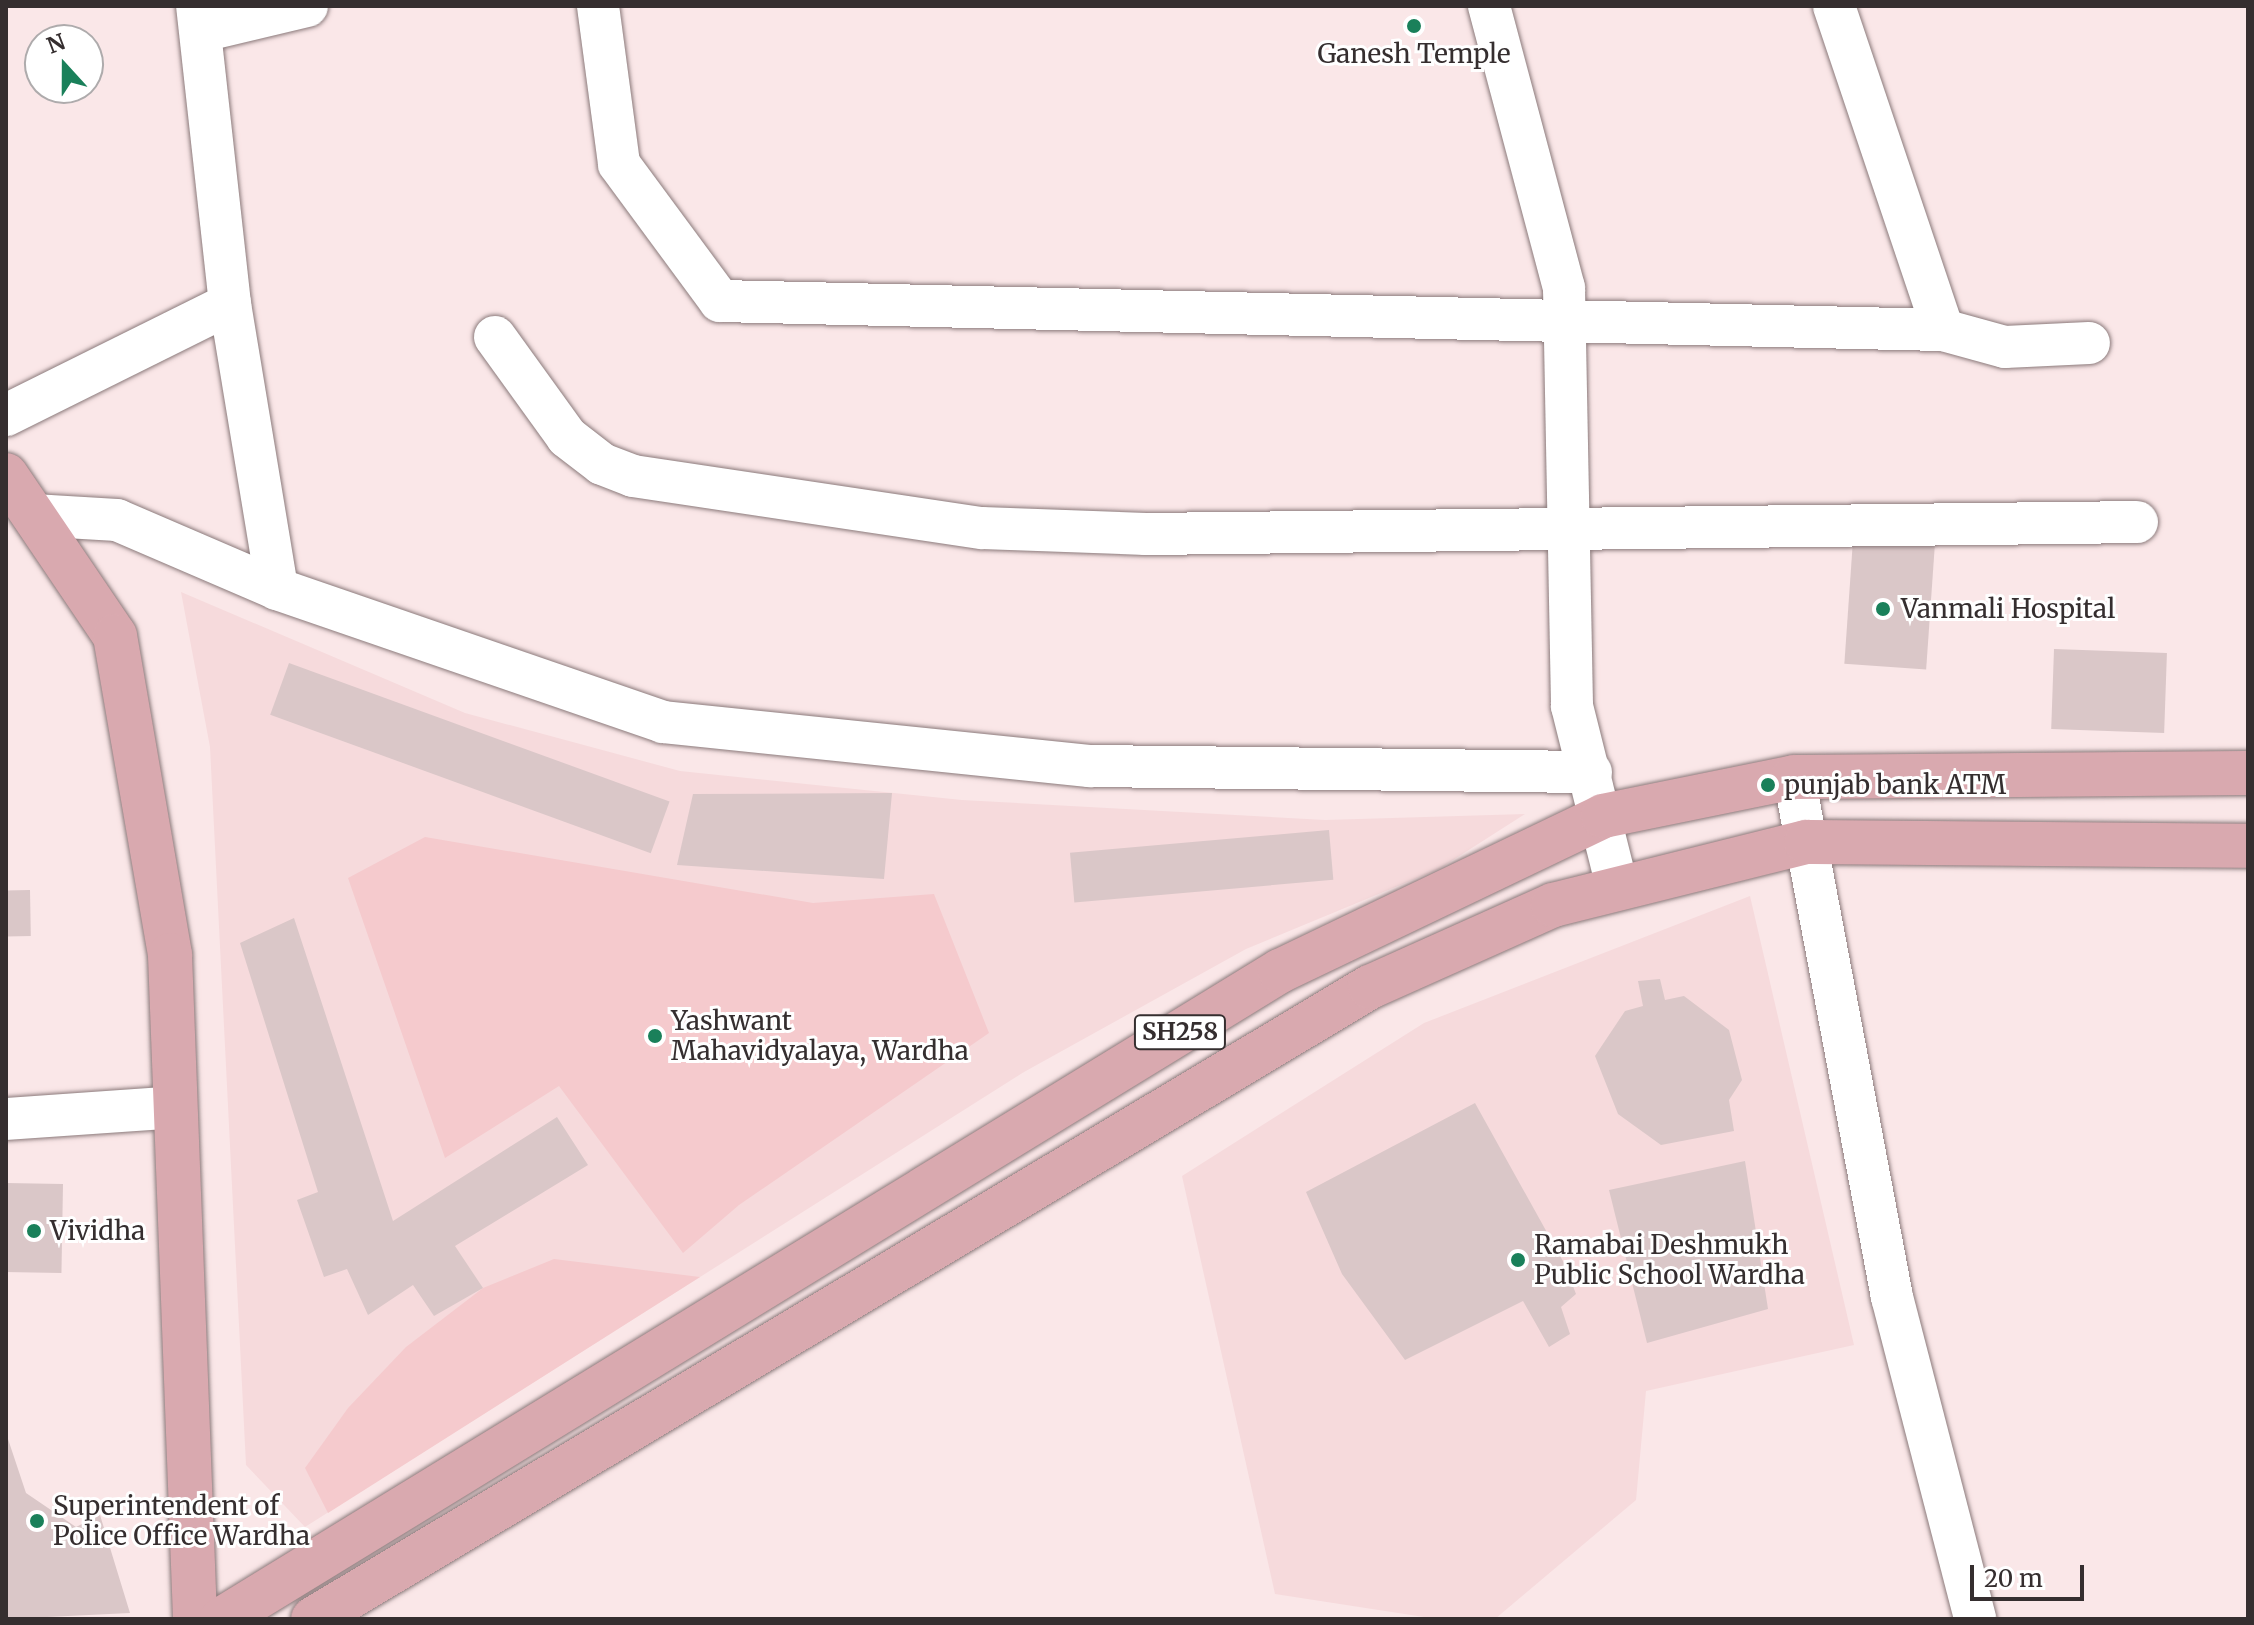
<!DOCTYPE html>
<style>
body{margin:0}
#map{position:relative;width:2254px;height:1625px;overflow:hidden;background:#fae7e8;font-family:Merriweather,serif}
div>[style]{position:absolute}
.built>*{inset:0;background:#f6dadc}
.green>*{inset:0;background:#f5cacd}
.building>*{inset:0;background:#dac7c8;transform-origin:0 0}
.roads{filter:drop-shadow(0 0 2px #8b7a7b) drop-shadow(0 0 2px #8b7a7b)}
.minor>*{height:42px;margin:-21px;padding:0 21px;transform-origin:21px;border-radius:21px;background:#fff}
.major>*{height:44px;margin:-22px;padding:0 22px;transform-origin:22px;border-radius:22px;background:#d9a9af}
.dots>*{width:22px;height:22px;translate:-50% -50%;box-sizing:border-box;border:4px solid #fff;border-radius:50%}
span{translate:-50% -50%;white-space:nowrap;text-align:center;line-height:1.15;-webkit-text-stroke:6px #fff;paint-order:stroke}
.shield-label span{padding:2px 6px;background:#fff;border:2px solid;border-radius:6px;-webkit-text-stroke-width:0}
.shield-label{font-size:24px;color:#352e2f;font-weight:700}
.poi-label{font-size:26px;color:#352e2f}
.left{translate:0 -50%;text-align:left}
.frame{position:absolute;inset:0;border:8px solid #352e2f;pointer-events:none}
.north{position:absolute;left:24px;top:24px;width:80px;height:80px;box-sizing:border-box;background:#fff;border:2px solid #aeabac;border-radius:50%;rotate:339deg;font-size:22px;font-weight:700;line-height:32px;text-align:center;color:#352e2f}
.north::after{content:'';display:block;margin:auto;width:28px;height:36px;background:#1a805a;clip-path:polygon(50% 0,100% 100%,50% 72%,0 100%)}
.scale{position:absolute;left:1970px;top:1565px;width:114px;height:36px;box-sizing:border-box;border:4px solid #352e2f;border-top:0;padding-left:10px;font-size:24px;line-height:28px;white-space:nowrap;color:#352e2f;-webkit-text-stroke:6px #fff;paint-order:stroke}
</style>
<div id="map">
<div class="built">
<i style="clip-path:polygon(181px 592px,465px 713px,680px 771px,962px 800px,1325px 820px,1525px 814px,1439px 869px,1246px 949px,1024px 1072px,305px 1527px,246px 1465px,210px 747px)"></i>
<i style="clip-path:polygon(1750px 896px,1854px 1345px,1646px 1391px,1636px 1500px,1495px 1619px,1437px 1619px,1275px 1594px,1182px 1176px,1424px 1023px)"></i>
</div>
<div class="green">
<i style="clip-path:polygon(425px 837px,813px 903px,934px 894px,989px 1033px,739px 1205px,683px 1253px,559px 1086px,445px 1158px,348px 878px)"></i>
<i style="clip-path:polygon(554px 1259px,700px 1277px,328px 1513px,305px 1468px,348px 1408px,406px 1347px,483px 1288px)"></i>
</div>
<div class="building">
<i style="left:1853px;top:540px;width:82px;height:124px;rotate:4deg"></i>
<i style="left:2054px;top:649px;width:113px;height:80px;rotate:2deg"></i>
<i style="left:289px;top:663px;width:405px;height:55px;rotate:20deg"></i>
<i style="clip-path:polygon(892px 793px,884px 879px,677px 865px,693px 794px)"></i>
<i style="left:1329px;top:830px;width:50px;height:260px;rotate:85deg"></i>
<i style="left:30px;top:890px;width:46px;height:24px;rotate:89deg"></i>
<i style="clip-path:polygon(294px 918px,393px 1221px,557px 1117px,588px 1165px,455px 1246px,483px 1288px,434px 1316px,413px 1285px,368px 1315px,347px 1269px,324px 1277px,297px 1200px,318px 1192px,240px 943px)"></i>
<i style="clip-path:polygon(1660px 979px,1665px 1000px,1684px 996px,1729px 1030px,1742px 1080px,1729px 1100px,1734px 1131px,1661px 1145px,1618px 1114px,1595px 1056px,1625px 1011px,1643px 1006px,1638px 981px)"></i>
<i style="clip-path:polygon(1475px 1103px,1564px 1263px,1576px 1294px,1561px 1307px,1570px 1334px,1549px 1347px,1523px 1301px,1405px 1360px,1342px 1274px,1306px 1192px)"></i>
<i style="clip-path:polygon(1745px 1161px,1768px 1309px,1647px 1343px,1609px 1190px)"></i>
<i style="left:63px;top:1184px;width:89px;height:57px;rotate:91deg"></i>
<i style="clip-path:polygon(6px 1433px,26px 1493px,76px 1527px,100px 1515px,130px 1613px,6px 1619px)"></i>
</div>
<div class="roads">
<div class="minor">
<i style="left:598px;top:6px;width:159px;rotate:82.4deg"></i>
<i style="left:619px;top:164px;width:170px;rotate:53.6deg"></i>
<i style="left:720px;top:301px;width:1223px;rotate:1.36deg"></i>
<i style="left:1943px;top:330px;width:342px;rotate:-108.6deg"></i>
<i style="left:1489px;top:6px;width:292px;rotate:75.1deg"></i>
<i style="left:1564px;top:288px;width:418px;rotate:88.9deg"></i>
<i style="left:1572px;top:706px;width:186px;rotate:76deg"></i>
<i style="left:202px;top:31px;width:108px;rotate:-13.4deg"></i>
<i style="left:230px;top:304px;width:289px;rotate:80.6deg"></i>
<i style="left:1943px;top:330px;width:64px;rotate:15.3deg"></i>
<i style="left:2005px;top:347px;width:84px;rotate:-2.7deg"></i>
<i style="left:495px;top:337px;width:123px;rotate:54.2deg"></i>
<i style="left:567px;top:437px;width:44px;rotate:37.6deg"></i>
<i style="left:602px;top:464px;width:33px;rotate:21deg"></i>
<i style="left:633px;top:476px;width:353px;rotate:8.5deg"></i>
<i style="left:982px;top:528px;width:164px;rotate:2.1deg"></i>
<i style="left:1146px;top:534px;width:991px;rotate:-0.69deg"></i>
<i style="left:6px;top:415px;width:250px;rotate:-26.4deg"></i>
<i style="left:230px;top:304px;width:300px;rotate:-96.3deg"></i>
<i style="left:33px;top:515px;width:84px;rotate:3.4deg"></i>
<i style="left:117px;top:520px;width:174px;rotate:23.3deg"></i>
<i style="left:277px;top:589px;width:408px;rotate:19deg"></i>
<i style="left:663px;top:722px;width:429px;rotate:5.9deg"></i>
<i style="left:1090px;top:766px;width:501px;rotate:0.69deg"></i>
<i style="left:1794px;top:777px;width:529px;rotate:79.33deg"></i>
<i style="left:1892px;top:1297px;width:333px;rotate:75.5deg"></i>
<i style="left:6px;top:1119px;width:170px;rotate:-4deg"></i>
</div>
<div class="major">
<i style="left:6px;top:475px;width:194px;rotate:55.9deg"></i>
<i style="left:115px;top:636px;width:324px;rotate:80.2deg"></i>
<i style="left:170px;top:955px;width:664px;rotate:87.84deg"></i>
<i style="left:222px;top:1619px;width:1241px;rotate:-31.49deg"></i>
<i style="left:1280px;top:971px;width:358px;rotate:-25.6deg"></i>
<i style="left:1603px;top:816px;width:195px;rotate:-11.5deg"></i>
<i style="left:1794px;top:777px;width:454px;rotate:-0.5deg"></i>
<i style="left:313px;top:1619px;width:1232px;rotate:-30.88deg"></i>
<i style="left:1370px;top:987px;width:201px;rotate:-24.1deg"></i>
<i style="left:1553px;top:905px;width:261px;rotate:-14deg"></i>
<i style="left:1806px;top:842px;width:442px;rotate:0.5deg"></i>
</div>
</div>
<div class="dots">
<i style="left:1414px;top:26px;background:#1a805a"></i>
<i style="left:1883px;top:609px;background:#1a805a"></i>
<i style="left:1768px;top:785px;background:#1a805a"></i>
<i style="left:655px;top:1036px;background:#1a805a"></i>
<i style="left:34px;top:1231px;background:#1a805a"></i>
<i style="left:1518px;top:1260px;background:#1a805a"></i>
<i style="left:37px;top:1521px;background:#1a805a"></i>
</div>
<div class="shield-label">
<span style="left:1180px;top:1032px">SH258</span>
</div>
<div class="poi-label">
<span style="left:1414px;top:54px">Ganesh Temple</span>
<span class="left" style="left:1901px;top:609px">Vanmali Hospital</span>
<span class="left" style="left:1784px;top:785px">punjab bank ATM</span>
<span class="left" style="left:671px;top:1036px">Yashwant<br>Mahavidyalaya, Wardha</span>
<span class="left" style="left:50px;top:1231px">Vividha</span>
<span class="left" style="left:1534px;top:1260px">Ramabai Deshmukh<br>Public School Wardha</span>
<span class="left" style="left:53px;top:1521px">Superintendent of<br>Police Office Wardha</span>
</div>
<div class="frame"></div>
<div class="north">N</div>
<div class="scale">20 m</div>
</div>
